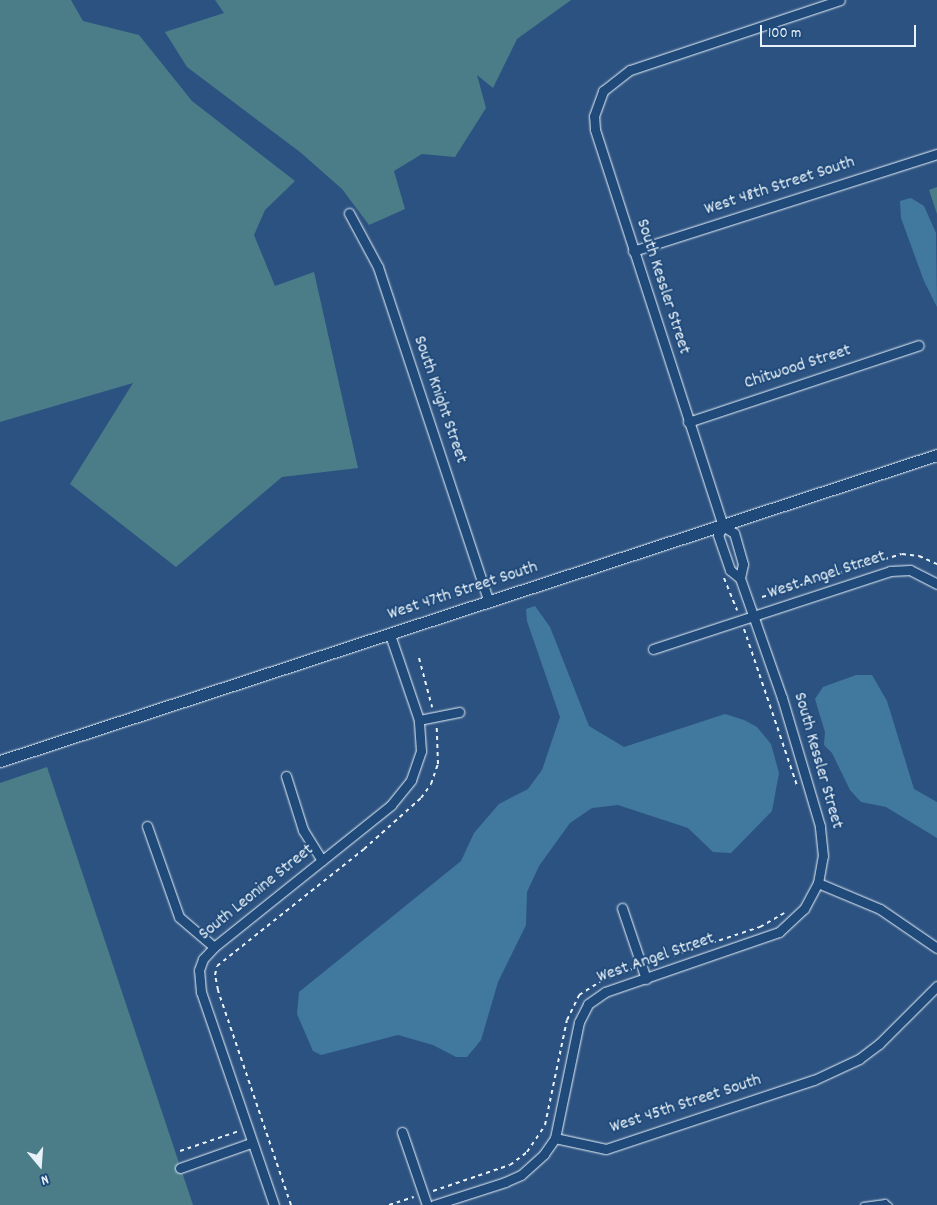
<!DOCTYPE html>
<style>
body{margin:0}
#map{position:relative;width:937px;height:1205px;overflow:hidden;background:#2c5281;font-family:Dekko,sans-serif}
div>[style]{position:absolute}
.green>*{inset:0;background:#4b7d89}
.water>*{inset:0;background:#41799e}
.path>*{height:2px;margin-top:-1px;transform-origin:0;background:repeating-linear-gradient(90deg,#e8f1f8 0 4px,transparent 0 8px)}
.roads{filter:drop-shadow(0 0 1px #e8f1f8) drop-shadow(0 0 1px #e8f1f8)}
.service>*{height:4.5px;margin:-2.25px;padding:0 2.25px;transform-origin:2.25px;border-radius:2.25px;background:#1f4a7a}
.minor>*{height:9px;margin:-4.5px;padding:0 4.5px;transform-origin:4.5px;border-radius:4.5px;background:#1f4a7a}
.tertiary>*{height:11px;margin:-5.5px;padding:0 5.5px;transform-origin:5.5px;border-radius:5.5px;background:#1f4a7a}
span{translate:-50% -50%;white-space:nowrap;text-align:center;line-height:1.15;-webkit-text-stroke:4px #1f4a7a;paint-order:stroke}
.street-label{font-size:18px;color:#e8f1f8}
.north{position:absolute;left:15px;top:1140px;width:50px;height:50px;-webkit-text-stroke:4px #1f4a7a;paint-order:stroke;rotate:162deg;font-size:14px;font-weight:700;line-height:20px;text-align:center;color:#e8f1f8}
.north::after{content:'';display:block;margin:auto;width:18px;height:22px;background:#e8f1f8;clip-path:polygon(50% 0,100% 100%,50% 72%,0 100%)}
.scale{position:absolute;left:760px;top:25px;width:156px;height:22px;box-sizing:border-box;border:2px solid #e8f1f8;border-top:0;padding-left:6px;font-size:15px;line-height:18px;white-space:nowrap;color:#e8f1f8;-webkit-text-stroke:4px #1f4a7a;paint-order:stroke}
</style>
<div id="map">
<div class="green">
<i style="clip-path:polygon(0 0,71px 0,83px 21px,139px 35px,192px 101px,295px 181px,265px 210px,254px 235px,275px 286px,314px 272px,358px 468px,282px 477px,176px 567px,70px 484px,133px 383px,0 422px)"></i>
<i style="clip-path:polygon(215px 0,571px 0,517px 39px,493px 88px,477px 75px,486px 108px,455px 157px,422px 154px,394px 171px,405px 209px,369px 225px,342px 189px,300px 152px,187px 67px,165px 32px,224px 13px)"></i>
<i style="clip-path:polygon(937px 187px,937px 214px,929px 190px)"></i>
<i style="clip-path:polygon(47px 767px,193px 1205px,0 1205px,0 783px)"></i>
</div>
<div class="water">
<i style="clip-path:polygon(911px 198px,924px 206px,936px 233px,937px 307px,924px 281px,901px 218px,900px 201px)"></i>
<i style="clip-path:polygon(535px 606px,550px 627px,589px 726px,624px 747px,725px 714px,744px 720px,757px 727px,771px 744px,779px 773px,772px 811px,731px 853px,713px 852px,688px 828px,618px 805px,592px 808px,570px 823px,539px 866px,527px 892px,526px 925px,498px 982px,481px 1040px,467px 1057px,456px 1057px,433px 1045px,398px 1035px,321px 1055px,313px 1051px,297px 1014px,299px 992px,461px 861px,474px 833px,499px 804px,528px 789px,542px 770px,560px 717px,527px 621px,526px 609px)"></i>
<i style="clip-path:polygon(856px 675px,872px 675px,887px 701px,914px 789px,937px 802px,937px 838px,886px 807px,861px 802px,850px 790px,832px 753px,824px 745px,825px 732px,815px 699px,823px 687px)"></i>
</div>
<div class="path">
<i style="left:724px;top:578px;width:35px;rotate:68deg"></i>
<i style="left:762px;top:597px;width:146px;rotate:-17.1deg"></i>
<i style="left:902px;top:554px;width:17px;rotate:7deg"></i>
<i style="left:919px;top:556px;width:20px;rotate:24deg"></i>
<i style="left:744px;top:629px;width:166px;rotate:71.3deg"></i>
<i style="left:419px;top:658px;width:51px;rotate:75.1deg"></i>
<i style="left:651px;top:963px;width:115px;rotate:-18.3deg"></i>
<i style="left:760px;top:927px;width:28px;rotate:-30deg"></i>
<i style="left:180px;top:1151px;width:62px;rotate:-18.7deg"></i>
<i style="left:433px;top:1191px;width:81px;rotate:-18.7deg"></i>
<i style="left:510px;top:1165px;width:21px;rotate:-37deg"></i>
<i style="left:527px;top:1152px;width:32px;rotate:-56deg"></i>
<i style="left:545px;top:1125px;width:107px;rotate:-78.2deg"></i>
<i style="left:567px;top:1020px;width:28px;rotate:-64deg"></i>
<i style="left:579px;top:995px;width:26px;rotate:-32deg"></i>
<i style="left:601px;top:981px;width:33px;rotate:-21deg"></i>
<i style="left:291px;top:1205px;width:227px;rotate:-108.8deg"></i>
<i style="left:218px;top:990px;width:15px;rotate:-101deg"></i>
<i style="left:215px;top:975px;width:9px;rotate:-77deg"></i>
<i style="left:217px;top:966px;width:188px;rotate:-38.5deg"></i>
<i style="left:364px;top:849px;width:76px;rotate:-41.8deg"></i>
<i style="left:421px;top:798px;width:17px;rotate:-54deg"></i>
<i style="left:431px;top:784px;width:21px;rotate:-71deg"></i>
<i style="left:438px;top:764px;width:38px;rotate:-92deg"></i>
<i style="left:389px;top:1205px;width:26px;rotate:-18deg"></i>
</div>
<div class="roads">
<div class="service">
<i style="left:863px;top:1205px;width:22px;rotate:-8deg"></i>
<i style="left:885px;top:1202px;width:5px;rotate:37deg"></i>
</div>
<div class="minor">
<i style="left:349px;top:213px;width:61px;rotate:61.8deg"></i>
<i style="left:378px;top:267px;width:353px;rotate:71.7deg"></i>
<i style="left:633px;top:251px;width:319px;rotate:-17.7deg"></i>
<i style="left:688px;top:422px;width:243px;rotate:-18.4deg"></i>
<i style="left:723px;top:526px;width:10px;rotate:119deg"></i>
<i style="left:718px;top:535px;width:37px;rotate:71deg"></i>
<i style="left:730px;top:570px;width:13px;rotate:39deg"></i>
<i style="left:653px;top:649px;width:250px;rotate:-18.2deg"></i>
<i style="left:890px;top:571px;width:20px;rotate:-3deg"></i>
<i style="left:910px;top:570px;width:30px;rotate:27deg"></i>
<i style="left:419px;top:720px;width:41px;rotate:-11.3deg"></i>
<i style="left:286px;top:776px;width:57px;rotate:72.5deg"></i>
<i style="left:303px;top:830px;width:36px;rotate:58deg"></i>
<i style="left:147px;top:826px;width:96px;rotate:70.6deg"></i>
<i style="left:179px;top:917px;width:46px;rotate:40.6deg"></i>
<i style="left:818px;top:883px;width:67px;rotate:22.8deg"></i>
<i style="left:880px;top:909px;width:69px;rotate:34.4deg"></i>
<i style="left:622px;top:908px;width:75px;rotate:71.3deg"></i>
<i style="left:402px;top:1132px;width:77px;rotate:71.1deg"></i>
<i style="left:555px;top:1138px;width:52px;rotate:12.2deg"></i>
<i style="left:606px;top:1149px;width:219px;rotate:-18.4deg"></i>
<i style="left:814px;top:1080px;width:50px;rotate:-25deg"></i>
<i style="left:859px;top:1059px;width:25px;rotate:-37deg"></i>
<i style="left:879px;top:1044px;width:82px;rotate:-45deg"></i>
<i style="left:180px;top:1168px;width:75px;rotate:-19.4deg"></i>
<i style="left:274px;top:1205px;width:225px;rotate:-108.9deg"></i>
<i style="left:201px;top:992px;width:22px;rotate:-95deg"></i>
<i style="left:199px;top:970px;width:12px;rotate:-70deg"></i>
<i style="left:203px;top:959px;width:16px;rotate:-47deg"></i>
<i style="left:214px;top:947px;width:227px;rotate:-38.7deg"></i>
<i style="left:391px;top:805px;width:32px;rotate:-51deg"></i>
<i style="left:411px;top:780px;width:31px;rotate:-71deg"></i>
<i style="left:421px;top:751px;width:31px;rotate:-94deg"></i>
<i style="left:419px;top:720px;width:90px;rotate:-108.8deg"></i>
<i style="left:434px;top:1205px;width:75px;rotate:-17.9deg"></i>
<i style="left:505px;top:1182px;width:17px;rotate:-24deg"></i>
<i style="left:521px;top:1175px;width:31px;rotate:-42deg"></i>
<i style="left:544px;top:1154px;width:19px;rotate:-55deg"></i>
<i style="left:555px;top:1138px;width:118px;rotate:-78.3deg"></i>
<i style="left:579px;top:1022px;width:20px;rotate:-63deg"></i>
<i style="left:588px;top:1004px;width:21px;rotate:-35deg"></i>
<i style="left:605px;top:992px;width:184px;rotate:-19deg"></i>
<i style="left:779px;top:932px;width:34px;rotate:-43deg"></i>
<i style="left:804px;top:909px;width:30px;rotate:-62deg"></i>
<i style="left:818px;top:883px;width:27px;rotate:-80deg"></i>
<i style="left:823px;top:856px;width:30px;rotate:-96deg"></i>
<i style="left:820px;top:826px;width:134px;rotate:-106.5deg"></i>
<i style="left:782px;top:698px;width:127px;rotate:-109.3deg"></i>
<i style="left:740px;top:578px;width:14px;rotate:-78deg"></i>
<i style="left:743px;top:564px;width:32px;rotate:-106deg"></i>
<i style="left:734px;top:533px;width:13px;rotate:-148deg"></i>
<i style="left:723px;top:526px;width:417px;rotate:-107.9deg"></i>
<i style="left:595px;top:129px;width:13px;rotate:-94deg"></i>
<i style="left:594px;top:116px;width:27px;rotate:-70deg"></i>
<i style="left:603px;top:91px;width:34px;rotate:-38deg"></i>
<i style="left:630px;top:70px;width:221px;rotate:-18.4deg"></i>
</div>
<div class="tertiary">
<i style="left:0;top:761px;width:986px;rotate:-18.09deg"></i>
</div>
</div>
<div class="street-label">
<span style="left:780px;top:187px;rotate:-18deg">West 48th Street South</span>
<span style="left:662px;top:287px;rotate:72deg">South Kessler Street</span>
<span style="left:798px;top:368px;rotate:-18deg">Chitwood Street</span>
<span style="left:439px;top:400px;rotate:71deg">South Knight Street</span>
<span style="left:827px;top:576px;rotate:-18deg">West Angel Street</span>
<span style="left:463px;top:592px;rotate:-18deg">West 47th Street South</span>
<span style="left:817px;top:761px;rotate:74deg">South Kessler Street</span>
<span style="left:257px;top:893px;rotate:-39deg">South Leonine Street</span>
<span style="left:656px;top:959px;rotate:-19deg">West Angel Street</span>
<span style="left:686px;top:1105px;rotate:-18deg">West 45th Street South</span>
</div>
<div class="north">N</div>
<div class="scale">100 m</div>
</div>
